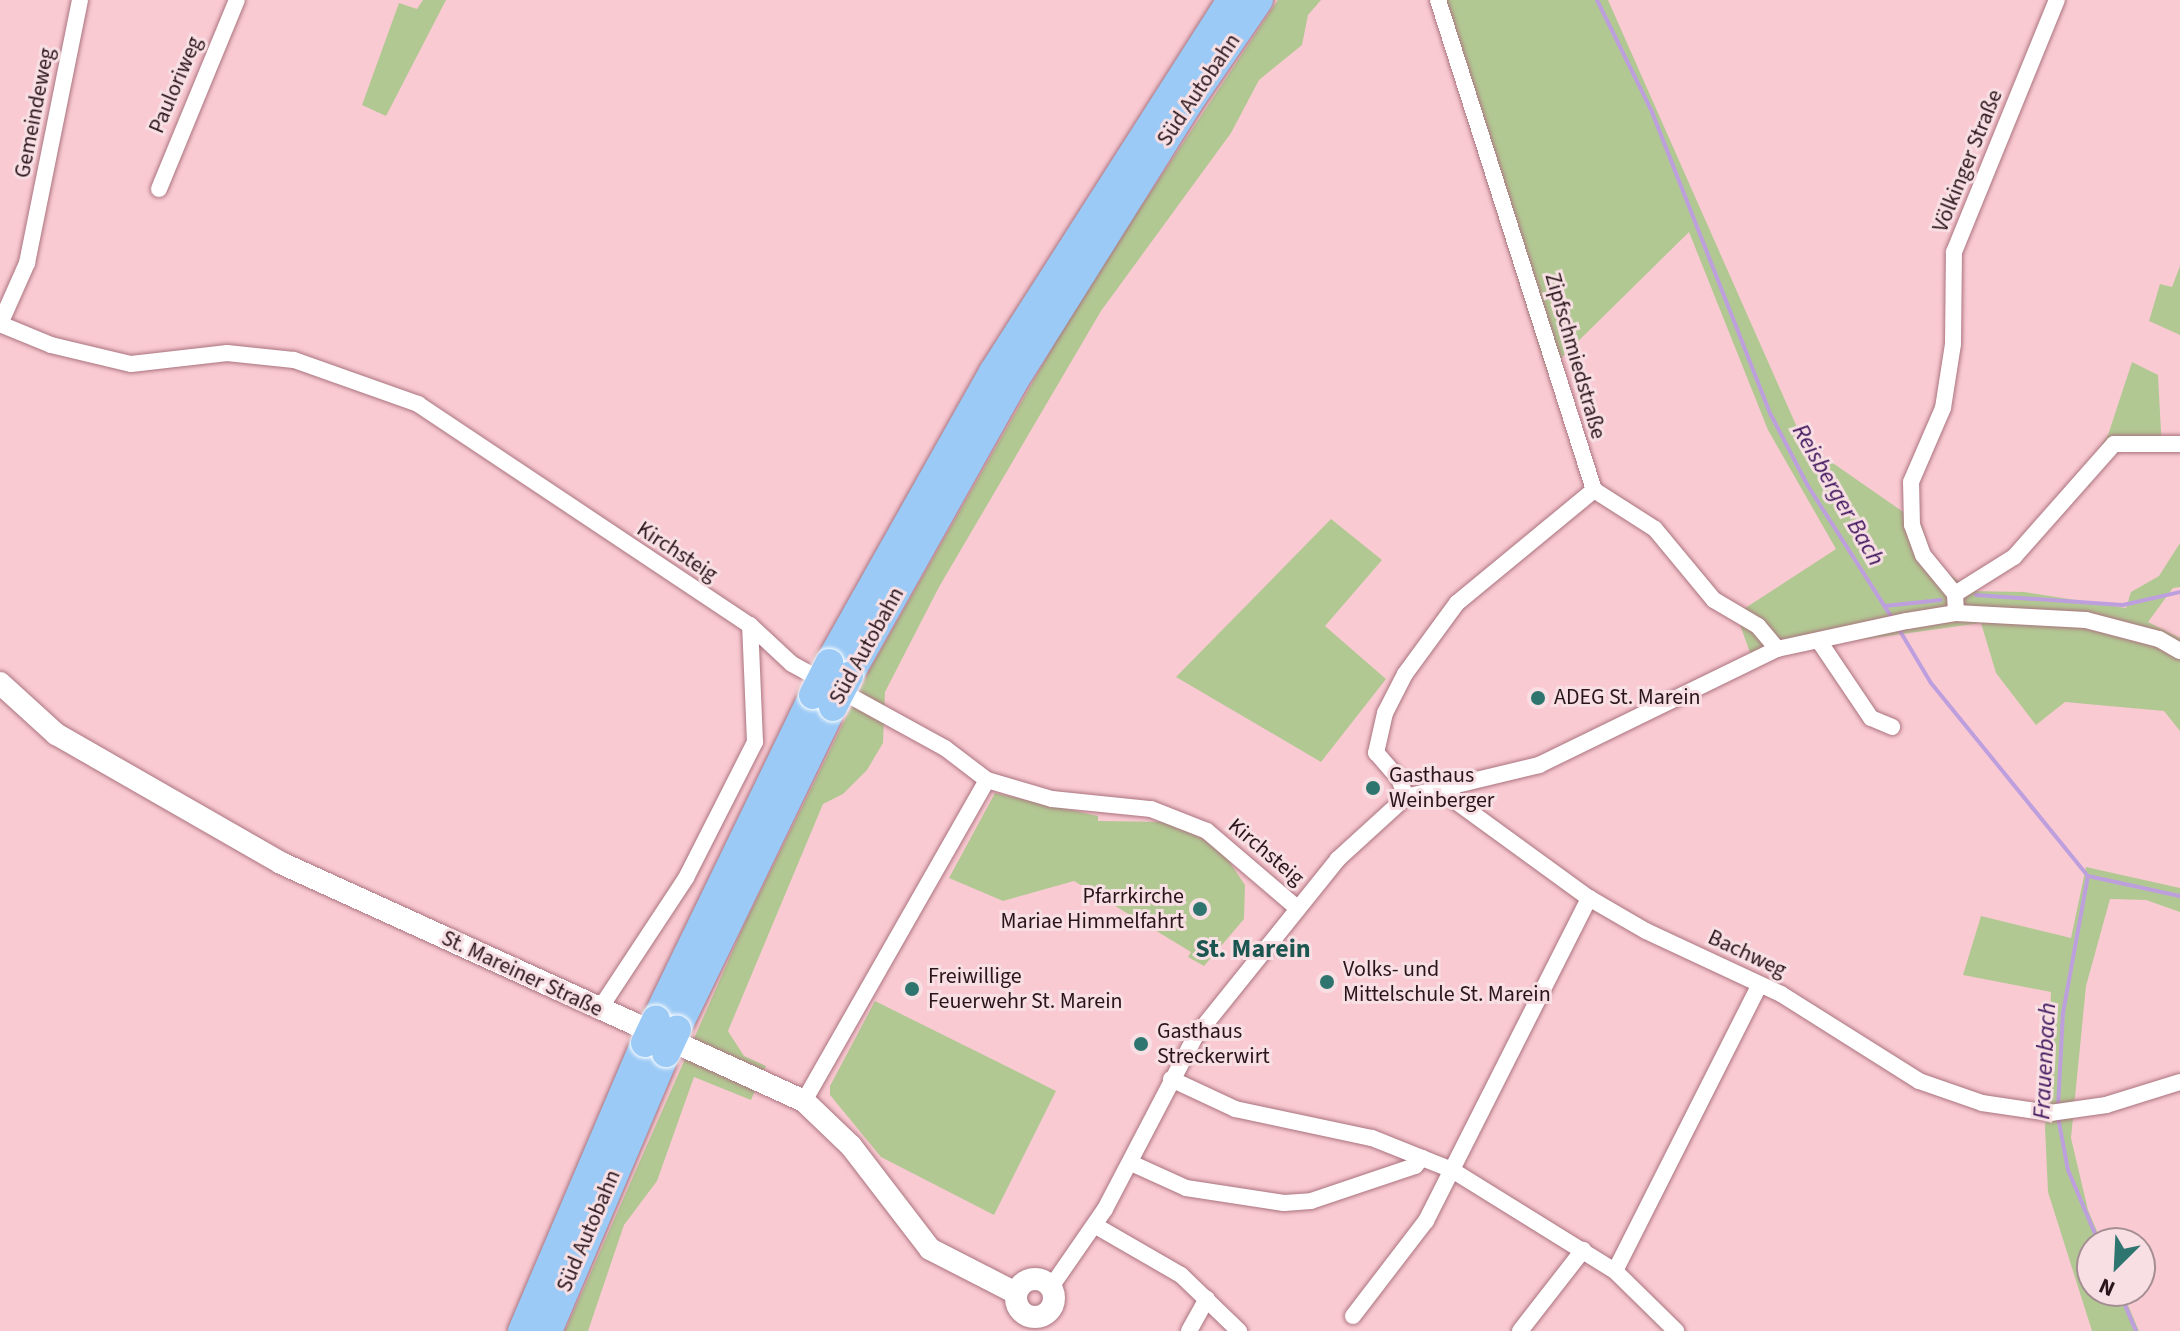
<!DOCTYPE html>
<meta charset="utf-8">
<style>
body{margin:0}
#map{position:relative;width:2180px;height:1331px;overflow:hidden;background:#facad3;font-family:"Source Sans 3",sans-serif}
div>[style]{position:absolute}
.green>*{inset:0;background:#b2c893}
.stream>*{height:4px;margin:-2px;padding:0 2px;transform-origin:2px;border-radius:2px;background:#be9fde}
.roads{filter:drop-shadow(0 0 2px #aa747f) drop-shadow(0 0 2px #aa747f)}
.street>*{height:16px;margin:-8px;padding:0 8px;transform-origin:8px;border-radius:8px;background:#fff}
.secondary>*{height:22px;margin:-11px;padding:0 11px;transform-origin:11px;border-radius:11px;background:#fff}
.secondary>.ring{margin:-11px;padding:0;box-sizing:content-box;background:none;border:22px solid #fff;border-radius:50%}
.highway>*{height:28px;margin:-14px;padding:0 14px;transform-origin:14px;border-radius:14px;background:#9bcaf6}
.bridges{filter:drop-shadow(0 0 2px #fff) drop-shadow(0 0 2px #fff)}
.highway-bridge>*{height:28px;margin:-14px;padding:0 14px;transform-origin:14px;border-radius:14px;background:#9bcaf6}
.dots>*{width:22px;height:22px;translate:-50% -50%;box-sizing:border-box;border:4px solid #f7dfe3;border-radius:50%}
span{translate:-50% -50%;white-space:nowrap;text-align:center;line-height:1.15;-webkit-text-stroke:6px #f7dfe3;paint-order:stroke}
.street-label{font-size:22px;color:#2a151a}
.poi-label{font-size:22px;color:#2a151a}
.left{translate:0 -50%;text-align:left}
.right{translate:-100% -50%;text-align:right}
.water-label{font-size:24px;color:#3d125c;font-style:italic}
.quarter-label{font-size:26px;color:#1c5651;font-weight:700}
.north{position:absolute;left:2076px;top:1227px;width:80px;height:80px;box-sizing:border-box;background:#f7dfe3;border:2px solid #a58e93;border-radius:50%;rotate:204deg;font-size:22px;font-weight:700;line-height:32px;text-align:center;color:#2a151a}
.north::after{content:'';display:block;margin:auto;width:28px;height:36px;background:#2d756e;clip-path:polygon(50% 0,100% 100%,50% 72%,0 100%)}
</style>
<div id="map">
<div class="green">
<i style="clip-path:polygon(423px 0,446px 0,386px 116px,362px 105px,399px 3px,417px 9px)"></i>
<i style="clip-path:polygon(1278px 0,1321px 0,1308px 15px,1302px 45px,1259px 80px,1231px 133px,1101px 311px,939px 587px,885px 692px,883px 743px,867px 770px,843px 794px,823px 804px,728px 1031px,744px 1056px,766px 1066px,751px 1100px,694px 1077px,657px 1181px,624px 1225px,588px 1331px,565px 1331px,745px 923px,868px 673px,1081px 297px)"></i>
<i style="clip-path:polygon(1430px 0,1608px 0,1804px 443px,1922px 525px,1933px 562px,1972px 591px,2024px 592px,2126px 608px,2131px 592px,2159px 576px,2180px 543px,2180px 587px,2173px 588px,2148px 622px,2180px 638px,2180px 731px,2164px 711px,2065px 702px,2036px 725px,1996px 673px,1981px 623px,1751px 655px,1736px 614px,1836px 549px,1768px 430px,1689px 232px,1547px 372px)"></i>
<i style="clip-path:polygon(2180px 266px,2180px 335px,2149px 321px,2160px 284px,2172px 287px)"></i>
<i style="clip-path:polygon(2132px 362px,2158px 375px,2162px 450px,2122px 450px,2099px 466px,2089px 487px,2077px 481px,2108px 435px)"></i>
<i style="clip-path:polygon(1331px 519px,1382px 560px,1325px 626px,1386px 679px,1321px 762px,1176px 677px)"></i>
<i style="clip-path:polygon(995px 793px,1098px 816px,1098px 821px,1174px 822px,1222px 851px,1245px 885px,1244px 919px,1204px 966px,1188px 957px,1191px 952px,1074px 881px,1003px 901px,949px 878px)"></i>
<i style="clip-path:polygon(2086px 867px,2180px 888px,2180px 912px,2146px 900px,2110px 899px,2086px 986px,2071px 1138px,2088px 1210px,2102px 1243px,2092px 1243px,2092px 1291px,2122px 1291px,2139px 1331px,2092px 1331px,2048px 1192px,2045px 1128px,2051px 992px,1963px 975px,1981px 916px,2071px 938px)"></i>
<i style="clip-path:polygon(875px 1001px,1056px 1091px,994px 1215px,881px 1157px,830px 1095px,830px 1086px)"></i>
</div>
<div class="stream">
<i style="left:1597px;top:0;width:125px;rotate:63.8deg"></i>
<i style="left:1652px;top:112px;width:326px;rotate:68.6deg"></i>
<i style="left:1771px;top:415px;width:80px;rotate:62.5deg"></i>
<i style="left:1808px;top:486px;width:156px;rotate:57.5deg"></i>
<i style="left:1976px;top:595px;width:147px;rotate:3.9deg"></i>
<i style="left:2123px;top:605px;width:58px;rotate:-12.8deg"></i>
<i style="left:1885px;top:606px;width:56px;rotate:-6.1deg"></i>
<i style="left:1897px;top:626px;width:66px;rotate:59.2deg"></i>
<i style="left:1931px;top:683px;width:249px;rotate:50.9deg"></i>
<i style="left:2088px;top:876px;width:94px;rotate:12.3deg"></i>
<i style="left:2058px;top:1108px;width:95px;rotate:-87deg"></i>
<i style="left:2063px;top:1013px;width:139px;rotate:-79.7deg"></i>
<i style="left:2058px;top:1117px;width:54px;rotate:79.3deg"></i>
<i style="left:2068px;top:1170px;width:79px;rotate:67deg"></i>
<i style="left:2119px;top:1291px;width:43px;rotate:67deg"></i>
</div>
<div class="roads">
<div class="street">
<i style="left:1438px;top:0;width:514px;rotate:72.34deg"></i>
<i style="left:1594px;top:490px;width:72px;rotate:32.6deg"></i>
<i style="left:1655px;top:529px;width:92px;rotate:50.3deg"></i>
<i style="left:1714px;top:600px;width:51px;rotate:30.6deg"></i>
<i style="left:1758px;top:626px;width:30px;rotate:50deg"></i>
<i style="left:159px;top:189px;width:204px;rotate:-67.6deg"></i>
<i style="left:0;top:324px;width:55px;rotate:22.4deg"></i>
<i style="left:51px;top:345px;width:82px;rotate:13.4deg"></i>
<i style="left:131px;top:364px;width:97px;rotate:-6.5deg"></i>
<i style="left:227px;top:353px;width:67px;rotate:6deg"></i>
<i style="left:294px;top:360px;width:132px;rotate:19.5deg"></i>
<i style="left:418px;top:404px;width:399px;rotate:33.7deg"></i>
<i style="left:750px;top:625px;width:57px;rotate:42.9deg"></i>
<i style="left:792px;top:664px;width:175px;rotate:28.8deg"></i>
<i style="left:945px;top:748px;width:53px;rotate:37.3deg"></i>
<i style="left:987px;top:780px;width:68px;rotate:16.3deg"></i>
<i style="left:1052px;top:799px;width:100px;rotate:5.8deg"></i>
<i style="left:1151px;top:809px;width:60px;rotate:21.4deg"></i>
<i style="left:1207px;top:831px;width:118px;rotate:40.5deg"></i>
<i style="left:0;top:324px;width:67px;rotate:-66.1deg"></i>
<i style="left:27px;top:263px;width:268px;rotate:-78.6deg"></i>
<i style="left:1955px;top:594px;width:70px;rotate:-32.1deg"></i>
<i style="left:2014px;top:557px;width:151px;rotate:-48.5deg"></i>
<i style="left:2114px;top:444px;width:66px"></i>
<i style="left:1956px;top:613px;width:19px;rotate:-93deg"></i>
<i style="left:1955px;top:594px;width:50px;rotate:-129.4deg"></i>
<i style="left:1923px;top:555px;width:32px;rotate:-110deg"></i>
<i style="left:1912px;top:525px;width:43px;rotate:-91.3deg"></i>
<i style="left:1911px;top:482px;width:81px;rotate:-66.6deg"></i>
<i style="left:1943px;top:408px;width:65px;rotate:-81.1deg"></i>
<i style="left:1953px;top:344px;width:92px;rotate:-89.4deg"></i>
<i style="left:1954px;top:252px;width:272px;rotate:-67.8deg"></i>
<i style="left:1819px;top:641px;width:93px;rotate:56deg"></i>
<i style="left:1871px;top:718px;width:23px;rotate:23deg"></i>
<i style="left:1450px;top:789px;width:12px;rotate:70deg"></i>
<i style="left:1454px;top:800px;width:167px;rotate:36deg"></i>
<i style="left:1589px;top:898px;width:66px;rotate:30.1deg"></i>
<i style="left:1646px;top:931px;width:149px;rotate:25deg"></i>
<i style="left:1781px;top:994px;width:163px;rotate:32.2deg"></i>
<i style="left:1919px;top:1081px;width:67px;rotate:19.2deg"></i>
<i style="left:1982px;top:1103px;width:69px;rotate:8.4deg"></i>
<i style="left:2050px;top:1113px;width:57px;rotate:-8.1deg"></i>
<i style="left:2106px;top:1105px;width:77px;rotate:-17.3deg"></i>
<i style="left:1406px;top:797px;width:19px;rotate:-111deg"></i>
<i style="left:1399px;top:779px;width:35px;rotate:-131deg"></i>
<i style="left:1376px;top:753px;width:41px;rotate:-77.3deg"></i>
<i style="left:1385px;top:713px;width:44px;rotate:-62.9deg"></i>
<i style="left:1405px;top:674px;width:88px;rotate:-53.8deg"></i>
<i style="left:1457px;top:603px;width:178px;rotate:-39.5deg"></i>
<i style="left:599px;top:1010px;width:158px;rotate:-56.6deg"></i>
<i style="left:686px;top:878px;width:153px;rotate:-63.1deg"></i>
<i style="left:755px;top:742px;width:117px;rotate:-92.4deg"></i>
<i style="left:1171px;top:1079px;width:71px;rotate:25.1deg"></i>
<i style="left:1235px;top:1109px;width:140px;rotate:12deg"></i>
<i style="left:1372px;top:1138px;width:86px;rotate:21.8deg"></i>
<i style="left:1452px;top:1170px;width:192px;rotate:31.8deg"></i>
<i style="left:1615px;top:1271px;width:86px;rotate:44.5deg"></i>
<i style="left:804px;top:1101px;width:369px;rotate:-60.3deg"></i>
<i style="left:1131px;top:1163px;width:60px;rotate:24.4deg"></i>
<i style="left:1186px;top:1188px;width:99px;rotate:8.7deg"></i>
<i style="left:1284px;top:1203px;width:27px;rotate:-4deg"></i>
<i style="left:1311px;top:1201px;width:110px;rotate:-18.6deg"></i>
<i style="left:1415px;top:1166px;width:11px;rotate:-49deg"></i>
<i style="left:1096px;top:1226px;width:98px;rotate:30deg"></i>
<i style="left:1181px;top:1275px;width:81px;rotate:44deg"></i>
<i style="left:1615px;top:1271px;width:319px;rotate:-63.2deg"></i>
<i style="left:1051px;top:1287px;width:95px;rotate:-55.3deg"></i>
<i style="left:1105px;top:1209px;width:194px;rotate:-62.4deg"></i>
<i style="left:1195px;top:1037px;width:228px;rotate:-51.2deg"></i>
<i style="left:1338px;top:859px;width:92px;rotate:-42.4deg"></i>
<i style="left:1406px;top:797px;width:137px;rotate:-13.5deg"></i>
<i style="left:1539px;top:765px;width:265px;rotate:-26deg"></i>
<i style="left:1777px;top:649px;width:133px;rotate:-12.2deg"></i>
<i style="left:1907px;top:621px;width:50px;rotate:-9.3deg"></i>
<i style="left:1956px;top:613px;width:130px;rotate:3.1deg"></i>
<i style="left:2086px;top:620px;width:75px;rotate:14.6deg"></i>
<i style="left:2159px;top:639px;width:24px;rotate:30deg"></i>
<i style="left:1353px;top:1316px;width:120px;rotate:-52.5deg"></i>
<i style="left:1426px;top:1221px;width:362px;rotate:-63.2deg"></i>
<i style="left:1189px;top:1331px;width:37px;rotate:-61deg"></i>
<i style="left:1520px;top:1331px;width:103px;rotate:-52.1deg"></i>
</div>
<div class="secondary">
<i style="left:0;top:683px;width:76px;rotate:42.3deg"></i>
<i style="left:56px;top:734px;width:259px;rotate:29.8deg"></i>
<i style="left:281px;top:863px;width:575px;rotate:24.47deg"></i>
<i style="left:804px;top:1101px;width:65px;rotate:43.8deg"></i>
<i style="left:851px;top:1146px;width:130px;rotate:52.5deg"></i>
<i style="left:930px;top:1249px;width:97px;rotate:27.1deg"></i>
<i class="ring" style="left:1016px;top:1279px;width:16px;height:16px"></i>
</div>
<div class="highway">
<i style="left:829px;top:663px;width:334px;rotate:-60.6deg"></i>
<i style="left:993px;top:372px;width:442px;rotate:-57.4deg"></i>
<i style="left:849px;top:676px;width:334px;rotate:-60.7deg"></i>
<i style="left:1012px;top:385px;width:332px;rotate:-57.9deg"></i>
<i style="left:1188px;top:104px;width:126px;rotate:-55.7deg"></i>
<i style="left:656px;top:1019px;width:360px;rotate:-64.1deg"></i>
<i style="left:677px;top:1029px;width:358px;rotate:-64.2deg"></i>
<i style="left:522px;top:1331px;width:313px;rotate:-66.9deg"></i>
<i style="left:548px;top:1331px;width:302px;rotate:-67deg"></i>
</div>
</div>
<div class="bridges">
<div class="highway-bridge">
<i style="left:813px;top:695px;width:36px;rotate:-63deg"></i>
<i style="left:833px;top:707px;width:35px;rotate:-63deg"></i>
<i style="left:645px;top:1043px;width:26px;rotate:-65deg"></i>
<i style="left:666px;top:1053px;width:26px;rotate:-65deg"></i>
</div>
</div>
<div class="dots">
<i style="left:1538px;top:698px;background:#2d756e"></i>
<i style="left:1373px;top:788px;background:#2d756e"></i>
<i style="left:1200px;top:909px;background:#2d756e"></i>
<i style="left:1327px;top:982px;background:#2d756e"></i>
<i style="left:912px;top:989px;background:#2d756e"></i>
<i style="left:1141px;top:1044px;background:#2d756e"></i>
</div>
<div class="street-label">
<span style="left:176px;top:85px;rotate:-67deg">Pauloriweg</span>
<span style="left:1199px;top:90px;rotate:-56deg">Süd Autobahn</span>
<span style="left:35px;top:113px;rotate:-79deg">Gemeindeweg</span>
<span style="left:1968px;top:161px;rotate:-68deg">Völkinger Straße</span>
<span style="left:1575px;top:356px;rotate:74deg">Zipfschmiedstraße</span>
<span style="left:677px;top:552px;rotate:33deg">Kirchsteig</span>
<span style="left:867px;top:646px;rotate:-61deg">Süd Autobahn</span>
<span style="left:1266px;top:852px;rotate:40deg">Kirchsteig</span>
<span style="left:1747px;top:954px;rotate:25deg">Bachweg</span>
<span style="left:522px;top:974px;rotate:25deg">St. Mareiner Straße</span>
<span style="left:589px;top:1231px;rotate:-67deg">Süd Autobahn</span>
</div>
<div class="poi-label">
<span class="left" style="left:1554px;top:698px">ADEG St. Marein</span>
<span class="left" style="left:1389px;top:788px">Gasthaus<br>Weinberger</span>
<span class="right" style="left:1184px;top:909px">Pfarrkirche<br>Mariae Himmelfahrt</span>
<span class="left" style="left:1343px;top:982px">Volks- und<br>Mittelschule St. Marein</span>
<span class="left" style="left:928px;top:989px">Freiwillige<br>Feuerwehr St. Marein</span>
<span class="left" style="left:1157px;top:1044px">Gasthaus<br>Streckerwirt</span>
</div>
<div class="water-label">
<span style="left:1838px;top:495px;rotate:60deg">Reisberger Bach</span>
<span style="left:2045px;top:1061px;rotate:-87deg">Frauenbach</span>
</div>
<div class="quarter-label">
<span style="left:1253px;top:949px">St. Marein</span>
</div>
<div class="north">N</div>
</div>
